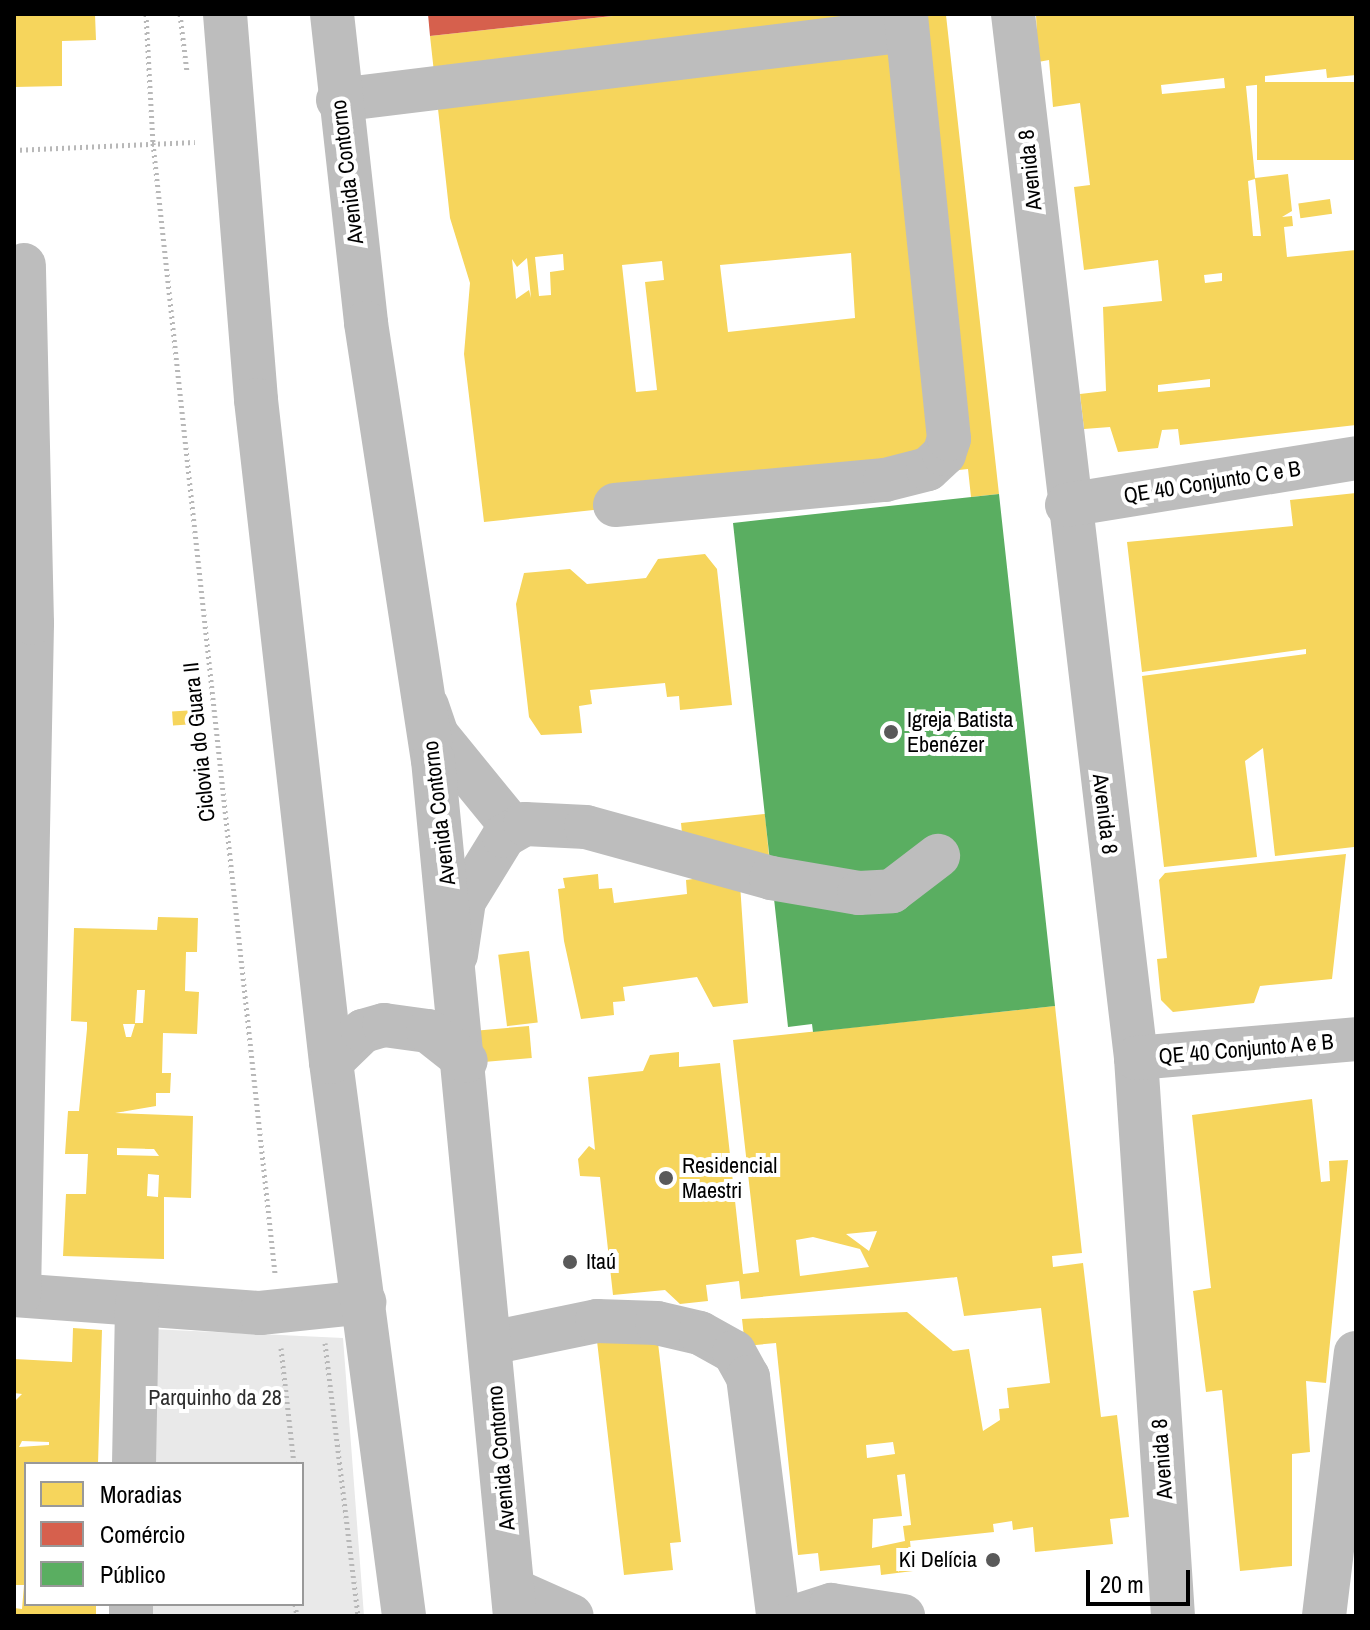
<!DOCTYPE html>
<meta charset="utf-8">
<style>
body{margin:0}
#map{position:relative;width:1370px;height:1630px;overflow:hidden;background:#fff;font-family:"Archivo Narrow",sans-serif}
div>[style]{position:absolute}
.green>*{inset:0;background:#e9e9e9}
.homes>*{inset:0;background:#f6d55c;transform-origin:0 0}
.shops>*{inset:0;background:#d6604d}
.public>*{inset:0;background:#5aae61}
.path>*{height:5px;margin-top:-2.5px;transform-origin:0;background:repeating-linear-gradient(90deg,#b8b8b8 0 2px,transparent 0 6px)}
.minor>*{height:44px;margin:-22px;padding:0 22px;transform-origin:22px;border-radius:22px;background:#bdbdbd}
.major>*{height:44px;margin:-22px;padding:0 22px;transform-origin:22px;border-radius:22px;background:#bdbdbd}
.dots>*{width:22px;height:22px;translate:-50% -50%;box-sizing:border-box;border:4px solid #fff;border-radius:50%}
span{translate:-50% -50%;white-space:nowrap;text-align:center;line-height:1.15;-webkit-text-stroke:8px #fff;paint-order:stroke}
.street-label{font-size:22px;color:#000}
.poi-label{font-size:22px;color:#000}
.left{translate:0 -50%;text-align:left}
.right{translate:-100% -50%;text-align:right}
.park-label{font-size:22px;color:#2e2e2e}
.frame{position:absolute;inset:0;border:16px solid #000;pointer-events:none}
.legend{position:absolute;left:24px;top:1462px;width:280px;height:144px;box-sizing:border-box;background:#fff;border:2px solid #999;margin:0;padding:10px 14px;list-style:none;font-size:24px;color:#000}
.legend li{display:flex;align-items:center;gap:16px;height:40px}
.legend b{width:40px;border:2px solid #999}
.scale{position:absolute;left:1086px;top:1570px;width:104px;height:36px;box-sizing:border-box;border:4px solid #000;border-top:0;padding-left:10px;font-size:24px;line-height:28px;white-space:nowrap;color:#000;-webkit-text-stroke:6px #fff;paint-order:stroke}
</style>
<div id="map">
<div class="green">
<i style="clip-path:polygon(151px 1329px,343px 1338px,364px 1616px,144px 1616px,145px 1604px,302px 1604px,302px 1464px,148px 1464px)"></i>
</div>
<div class="homes">
<i style="clip-path:polygon(14px 14px,95px 14px,96px 40px,62px 41px,62px 86px,14px 87px)"></i>
<i style="clip-path:polygon(evenodd,631px 14px,946px 15px,999px 494px,971px 497px,968px 469px,484px 522px,464px 354px,470px 283px,450px 218px,430px 36px,631px 14px,851px 253px,855px 318px,728px 332px,720px 265px,851px 253px,631px 14px,563px 254px,564px 270px,550px 272px,551px 295px,539px 296px,535px 257px,563px 254px,631px 14px,527px 258px,531px 298px,529px 290px,516px 299px,512px 259px,517px 267px,527px 258px,631px 14px,662px 261px,664px 280px,645px 282px,657px 390px,636px 392px,622px 265px,662px 261px)"></i>
<i style="clip-path:polygon(evenodd,1036px 14px,1356px 14px,1356px 75px,1327px 78px,1326px 69px,1265px 76px,1265px 84px,1246px 86px,1255px 178px,1288px 174px,1292px 211px,1282px 217px,1292px 216px,1293px 226px,1284px 227px,1287px 257px,1356px 250px,1356px 425px,1180px 445px,1178px 429px,1162px 430px,1158px 448px,1118px 452px,1110px 427px,1084px 429px,1080px 394px,1106px 391px,1103px 307px,1162px 301px,1158px 260px,1084px 270px,1074px 187px,1090px 185px,1080px 103px,1053px 107px,1049px 60px,1038px 62px,1036px 14px,1224px 78px,1225px 88px,1162px 94px,1161px 85px,1224px 78px,1036px 14px,1255px 179px,1261px 236px,1253px 236px,1248px 181px,1255px 179px,1036px 14px,1222px 273px,1222px 281px,1205px 283px,1204px 275px,1222px 273px,1036px 14px,1210px 379px,1210px 387px,1158px 392px,1158px 385px,1210px 379px)"></i>
<i style="left:1356px;top:82px;width:78px;height:99px;rotate:90deg"></i>
<i style="left:1330px;top:199px;width:15px;height:32px;rotate:82deg"></i>
<i style="clip-path:polygon(1356px 493px,1354px 847px,1275px 856px,1263px 748px,1245px 761px,1257px 857px,1164px 867px,1142px 676px,1306px 654px,1306px 649px,1142px 672px,1127px 542px,1293px 526px,1290px 500px)"></i>
<i style="clip-path:polygon(705px 554px,717px 569px,732px 705px,680px 710px,679px 696px,667px 697px,665px 683px,590px 690px,592px 704px,579px 706px,582px 733px,541px 735px,529px 717px,516px 604px,524px 573px,570px 569px,587px 584px,646px 578px,658px 559px)"></i>
<i style="left:195px;top:710px;width:14px;height:23px;rotate:86deg"></i>
<i style="clip-path:polygon(765px 814px,769px 856px,739px 869px,748px 1003px,713px 1007px,697px 977px,623px 987px,625px 1001px,613px 1002px,614px 1015px,581px 1019px,564px 941px,558px 889px,565px 888px,563px 878px,598px 874px,599px 889px,612px 888px,614px 903px,687px 894px,686px 880px,700px 878px,685px 864px,681px 823px)"></i>
<i style="clip-path:polygon(1346px 854px,1332px 979px,1260px 986px,1254px 1003px,1173px 1012px,1161px 1000px,1157px 959px,1167px 958px,1159px 880px,1165px 873px)"></i>
<i style="clip-path:polygon(evenodd,158px 917px,198px 918px,197px 952px,186px 952px,185px 991px,199px 992px,197px 1034px,163px 1033px,162px 1073px,171px 1073px,170px 1093px,156px 1093px,156px 1106px,115px 1113px,193px 1116px,191px 1198px,164px 1197px,164px 1259px,63px 1256px,66px 1194px,86px 1194px,88px 1154px,65px 1154px,68px 1111px,79px 1111px,87px 1029px,87px 1022px,71px 1021px,74px 928px,157px 930px,158px 917px,137px 990px,145px 990px,143px 1023px,135px 1023px,137px 990px,158px 917px,123px 1024px,135px 1024px,131px 1037px,126px 1037px,123px 1024px,158px 917px,117px 1148px,154px 1149px,159px 1156px,117px 1155px,117px 1148px,158px 917px,148px 1174px,159px 1175px,158px 1197px,147px 1196px,148px 1174px)"></i>
<i style="left:529px;top:951px;width:72px;height:31px;rotate:83deg"></i>
<i style="clip-path:polygon(evenodd,1055px 1006px,1082px 1253px,1052px 1256px,1053px 1267px,1083px 1263px,1101px 1417px,1117px 1415px,1129px 1517px,1110px 1519px,1113px 1544px,1035px 1552px,1033px 1527px,1013px 1530px,1012px 1521px,993px 1524px,994px 1532px,910px 1541px,913px 1571px,881px 1575px,880px 1565px,820px 1571px,818px 1553px,798px 1555px,776px 1343px,745px 1346px,742px 1319px,907px 1312px,953px 1351px,969px 1349px,983px 1431px,1000px 1420px,999px 1409px,1009px 1408px,1007px 1388px,1050px 1383px,1041px 1308px,964px 1316px,957px 1277px,741px 1299px,739px 1281px,706px 1285px,708px 1301px,680px 1304px,665px 1290px,613px 1295px,600px 1177px,580px 1176px,578px 1159px,589px 1146px,595px 1150px,588px 1077px,643px 1071px,650px 1055px,679px 1052px,679px 1067px,720px 1063px,743px 1274px,759px 1272px,733px 1040px,1055px 1006px,877px 1231px,869px 1251px,846px 1234px,877px 1231px,1055px 1006px,813px 1237px,860px 1249px,869px 1267px,800px 1276px,796px 1240px,813px 1237px,1055px 1006px,893px 1442px,895px 1454px,867px 1458px,866px 1445px,893px 1442px,1055px 1006px,905px 1474px,911px 1525px,903px 1526px,905px 1541px,872px 1548px,873px 1519px,902px 1516px,897px 1475px,905px 1474px)"></i>
<i style="left:529px;top:1026px;width:32px;height:51px;rotate:85deg"></i>
<i style="clip-path:polygon(1312px 1099px,1321px 1182px,1330px 1181px,1329px 1161px,1348px 1160px,1326px 1383px,1306px 1381px,1310px 1452px,1292px 1454px,1292px 1566px,1240px 1571px,1222px 1390px,1206px 1392px,1193px 1291px,1211px 1288px,1192px 1115px)"></i>
<i style="clip-path:polygon(evenodd,73px 1328px,102px 1330px,98px 1464px,26px 1464px,26px 1604px,96px 1604px,96px 1616px,14px 1616px,14px 1608px,22px 1609px,24px 1585px,14px 1585px,14px 1402px,22px 1394px,14px 1393px,14px 1359px,72px 1362px,73px 1328px,22px 1441px,49px 1442px,49px 1445px,19px 1447px,22px 1441px)"></i>
<i style="clip-path:polygon(657px 1334px,681px 1542px,670px 1543px,673px 1570px,624px 1575px,597px 1341px)"></i>
</div>
<div class="shops">
<i style="clip-path:polygon(428px 14px,612px 14px,612px 16px,430px 36px)"></i>
</div>
<div class="public">
<i style="clip-path:polygon(999px 494px,1055px 1006px,813px 1032px,812px 1024px,788px 1027px,733px 523px)"></i>
</div>
<div class="path">
<i style="left:146px;top:14px;width:129px;rotate:86.9deg"></i>
<i style="left:153px;top:143px;width:1138px;rotate:83.84deg"></i>
<i style="left:180px;top:14px;width:58px;rotate:83.1deg"></i>
<i style="left:14px;top:150px;width:181px;rotate:-2.5deg"></i>
<i style="left:325px;top:1343px;width:275px;rotate:83.1deg"></i>
<i style="left:281px;top:1348px;width:117px;rotate:83.6deg"></i>
<i style="left:295px;top:1604px;width:12px;rotate:81deg"></i>
</div>
<div class="minor">
<i style="left:1013px;top:14px;width:1051px;rotate:83.28deg"></i>
<i style="left:1136px;top:1058px;width:559px;rotate:86.21deg"></i>
<i style="left:338px;top:100px;width:573px;rotate:-7.01deg"></i>
<i style="left:615px;top:505px;width:271px;rotate:-5.3deg"></i>
<i style="left:885px;top:480px;width:44px;rotate:-14.3deg"></i>
<i style="left:928px;top:469px;width:22px;rotate:-43deg"></i>
<i style="left:944px;top:454px;width:16px;rotate:-72deg"></i>
<i style="left:949px;top:439px;width:427px;rotate:-95.8deg"></i>
<i style="left:1067px;top:505px;width:293px;rotate:-9.2deg"></i>
<i style="left:427px;top:706px;width:31px;rotate:71deg"></i>
<i style="left:437px;top:735px;width:119px;rotate:50.8deg"></i>
<i style="left:456px;top:955px;width:55px;rotate:-81.6deg"></i>
<i style="left:464px;top:901px;width:76px;rotate:-58.4deg"></i>
<i style="left:504px;top:836px;width:24px;rotate:-30deg"></i>
<i style="left:525px;top:824px;width:61px;rotate:2.8deg"></i>
<i style="left:586px;top:827px;width:192px;rotate:15.4deg"></i>
<i style="left:771px;top:878px;width:89px;rotate:9.7deg"></i>
<i style="left:859px;top:893px;width:33px;rotate:-3deg"></i>
<i style="left:892px;top:891px;width:58px;rotate:-37.3deg"></i>
<i style="left:1136px;top:1058px;width:221px;rotate:-4.9deg"></i>
<i style="left:14px;top:1295px;width:247px;rotate:4.2deg"></i>
<i style="left:260px;top:1313px;width:105px;rotate:-6deg"></i>
<i style="left:19px;top:1295px;width:672px;rotate:-88.89deg"></i>
<i style="left:32px;top:623px;width:358px;rotate:-91.3deg"></i>
<i style="left:492px;top:1351px;width:13px;rotate:-51deg"></i>
<i style="left:500px;top:1341px;width:99px;rotate:-11.7deg"></i>
<i style="left:597px;top:1321px;width:60px;rotate:1.9deg"></i>
<i style="left:657px;top:1323px;width:44px;rotate:13.1deg"></i>
<i style="left:700px;top:1333px;width:39px;rotate:29deg"></i>
<i style="left:734px;top:1352px;width:29px;rotate:61deg"></i>
<i style="left:748px;top:1377px;width:240px;rotate:82.8deg"></i>
<i style="left:134px;top:1464px;width:160px;rotate:-88.9deg"></i>
<i style="left:513px;top:1590px;width:64px;rotate:23.8deg"></i>
<i style="left:131px;top:1616px;width:12px;rotate:-90deg"></i>
<i style="left:797px;top:1616px;width:36px;rotate:-18deg"></i>
<i style="left:831px;top:1605px;width:73px;rotate:8.7deg"></i>
<i style="left:1324px;top:1616px;width:265px;rotate:-83.1deg"></i>
</div>
<div class="major">
<i style="left:225px;top:14px;width:387px;rotate:85.4deg"></i>
<i style="left:256px;top:400px;width:666px;rotate:83.54deg"></i>
<i style="left:331px;top:1062px;width:559px;rotate:82.49deg"></i>
<i style="left:332px;top:14px;width:311px;rotate:83.7deg"></i>
<i style="left:366px;top:323px;width:442px;rotate:81.3deg"></i>
<i style="left:433px;top:760px;width:860px;rotate:84.53deg"></i>
<i style="left:331px;top:1062px;width:45px;rotate:-44.1deg"></i>
<i style="left:363px;top:1031px;width:22px;rotate:-16deg"></i>
<i style="left:384px;top:1025px;width:44px;rotate:7.8deg"></i>
<i style="left:428px;top:1031px;width:48px;rotate:38.3deg"></i>
</div>
<div class="dots">
<i style="left:891px;top:732px;background:#595959"></i>
<i style="left:666px;top:1178px;background:#595959"></i>
<i style="left:570px;top:1262px;background:#595959"></i>
<i style="left:993px;top:1560px;background:#595959"></i>
</div>
<div class="street-label">
<span style="left:1030px;top:170px;rotate:-96deg">Avenida 8</span>
<span style="left:347px;top:172px;rotate:-97deg">Avenida Contorno</span>
<span style="left:1212px;top:482px;rotate:-9deg">QE 40 Conjunto C e B</span>
<span style="left:199px;top:742px;rotate:-96deg">Ciclovia do Guara II</span>
<span style="left:439px;top:813px;rotate:-97deg">Avenida Contorno</span>
<span style="left:1105px;top:814px;rotate:83deg">Avenida 8</span>
<span style="left:1246px;top:1049px;rotate:-5deg">QE 40 Conjunto A e B</span>
<span style="left:501px;top:1458px;rotate:-95deg">Avenida Contorno</span>
<span style="left:1162px;top:1459px;rotate:-94deg">Avenida 8</span>
</div>
<div class="poi-label">
<span class="left" style="left:907px;top:732px">Igreja Batista<br>Ebenézer</span>
<span class="left" style="left:682px;top:1178px">Residencial<br>Maestri</span>
<span class="left" style="left:586px;top:1262px">Itaú</span>
<span class="right" style="left:977px;top:1560px">Ki Delícia</span>
</div>
<div class="park-label">
<span style="left:215px;top:1398px">Parquinho da 28</span>
</div>
<div class="frame"></div>
<ul class="legend">
<li><b style="height:22px;background:#f6d55c"></b>Moradias</li>
<li><b style="height:22px;background:#d6604d"></b>Comércio</li>
<li><b style="height:22px;background:#5aae61"></b>Público</li>
</ul>
<div class="scale">20 m</div>
</div>
